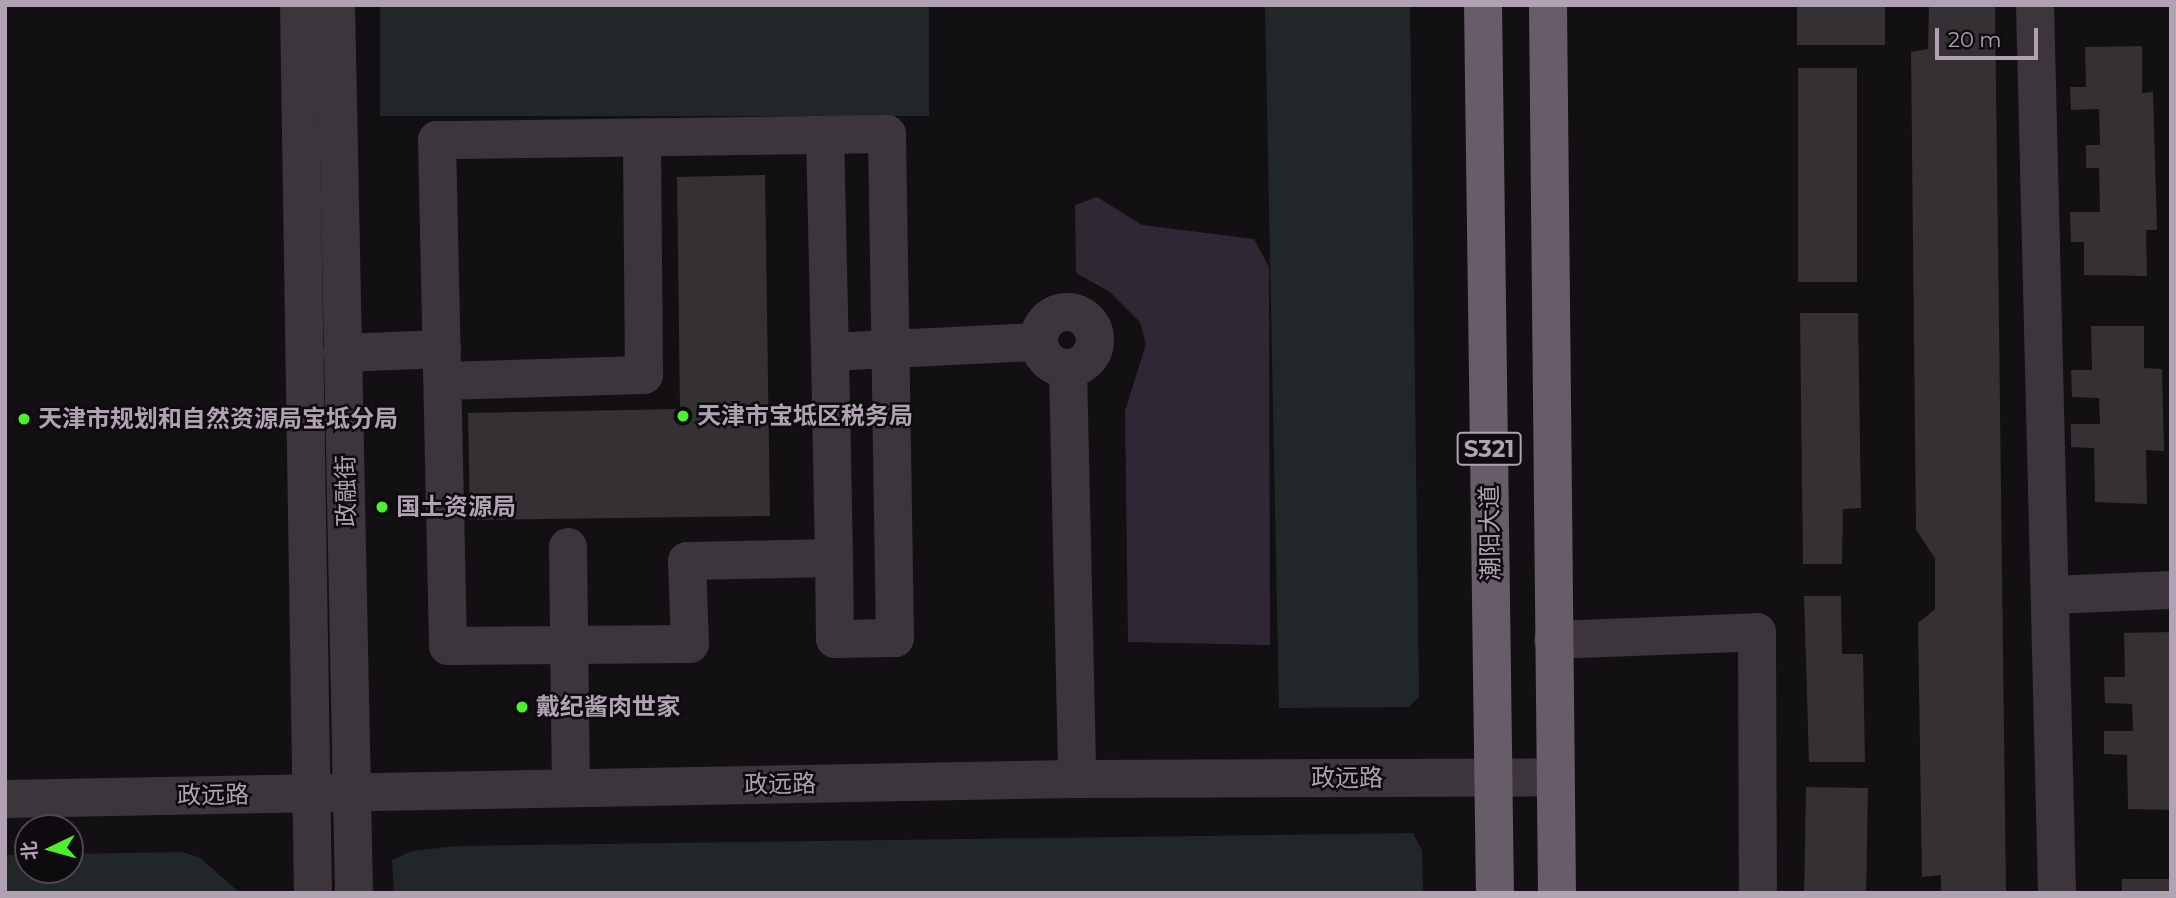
<!DOCTYPE html>
<meta charset="utf-8">
<style>
body{margin:0}
#map{position:relative;width:2176px;height:898px;overflow:hidden;background:#121012;font-family:Montserrat,"Noto Sans SC",sans-serif}
div>[style]{position:absolute}
.green>*{inset:0;background:#212729;transform-origin:0 0}
.water>*{inset:0;background:#302735}
.building>*{inset:0;background:#343033;transform-origin:0 0}
.minor>*{height:38px;margin:-19px;padding:0 19px;transform-origin:19px;border-radius:19px;background:#3c363c}
.minor>.ring{margin:-19px;padding:0;box-sizing:content-box;background:none;border:38px solid #3c363c;border-radius:50%}
.highway>*{height:38px;margin:-19px;padding:0 19px;transform-origin:19px;border-radius:19px;background:#675d68}
.dots>*{width:19px;height:19px;translate:-50% -50%;box-sizing:border-box;border:4px solid #0d0b0d;border-radius:50%}
span{translate:-50% -50%;white-space:nowrap;text-align:center;line-height:1.15;-webkit-text-stroke:5px #0d0b0d;paint-order:stroke}
.shield-label span{padding:2px 5px;background:#0d0b0d;border:2px solid;border-radius:5px;-webkit-text-stroke-width:0}
.shield-label{font-size:23px;color:#b0a2b3;font-weight:700}
.poi-label{font-size:24px;color:#b0a2b3;font-weight:700}
.left{translate:0 -50%;text-align:left}
.street-label{font-size:24px;color:#b0a2b3}
.frame{position:absolute;inset:0;border:7px solid #b0a2b3;pointer-events:none}
.north{position:absolute;left:14px;top:814px;width:70px;height:70px;box-sizing:border-box;background:#0d0b0d;border:2px solid #4e474f;border-radius:50%;rotate:265deg;font-size:19px;font-weight:700;line-height:28px;text-align:center;color:#b0a2b3}
.north::after{content:'';display:block;margin:auto;width:24px;height:32px;background:#4df02a;clip-path:polygon(50% 0,100% 100%,50% 72%,0 100%)}
.scale{position:absolute;left:1935px;top:28px;width:103px;height:32px;box-sizing:border-box;border:4px solid #b0a2b3;border-top:0;padding-left:9px;font-size:21px;line-height:24px;white-space:nowrap;color:#b0a2b3;-webkit-text-stroke:5px #0d0b0d;paint-order:stroke}
</style>
<div id="map">
<div class="green">
<i style="left:380px;top:5px;width:549px;height:111px"></i>
<i style="clip-path:polygon(1265px 5px,1410px 5px,1419px 697px,1409px 707px,1279px 708px)"></i>
<i style="clip-path:polygon(1413px 833px,1422px 851px,1423px 893px,394px 893px,392px 860px,412px 851px,457px 846px)"></i>
<i style="clip-path:polygon(181px 852px,199px 857px,240px 893px,5px 893px,5px 855px,28px 855px,28px 870px,70px 870px,70px 854px)"></i>
</div>
<div class="water">
<i style="clip-path:polygon(1097px 197px,1142px 225px,1254px 239px,1269px 267px,1270px 645px,1128px 642px,1125px 411px,1146px 344px,1140px 322px,1110px 292px,1076px 273px,1075px 205px)"></i>
</div>
<div class="building">
<i style="left:1797px;top:5px;width:88px;height:40px"></i>
<i style="clip-path:polygon(1929px 5px,1995px 5px,2006px 893px,1941px 893px,1941px 875px,1922px 877px,1918px 623px,1935px 609px,1935px 558px,1916px 530px,1911px 52px,1928px 49px)"></i>
<i style="clip-path:polygon(2142px 46px,2142px 93px,2153px 92px,2157px 230px,2146px 230px,2147px 276px,2084px 275px,2084px 242px,2071px 242px,2070px 212px,2100px 212px,2099px 168px,2086px 168px,2086px 145px,2100px 145px,2099px 109px,2071px 110px,2070px 87px,2086px 87px,2085px 47px)"></i>
<i style="left:1798px;top:68px;width:59px;height:214px"></i>
<i style="clip-path:polygon(765px 175px,770px 516px,470px 520px,468px 413px,680px 409px,677px 177px)"></i>
<i style="clip-path:polygon(1800px 313px,1858px 313px,1861px 508px,1843px 509px,1842px 564px,1803px 564px)"></i>
<i style="clip-path:polygon(2091px 326px,2144px 326px,2144px 368px,2162px 369px,2164px 451px,2146px 450px,2147px 504px,2095px 502px,2094px 448px,2071px 447px,2071px 424px,2100px 424px,2099px 398px,2072px 397px,2071px 370px,2092px 370px)"></i>
<i style="clip-path:polygon(1804px 596px,1841px 596px,1842px 654px,1863px 654px,1865px 762px,1809px 762px)"></i>
<i style="clip-path:polygon(2171px 632px,2171px 810px,2128px 809px,2127px 755px,2104px 754px,2104px 731px,2133px 731px,2132px 704px,2105px 703px,2104px 677px,2125px 677px,2124px 633px)"></i>
<i style="left:1806px;top:787px;width:62px;height:106px;rotate:1deg"></i>
<i style="left:2122px;top:879px;width:49px;height:14px"></i>
</div>
<div class="minor">
<i style="left:299px;top:5px;width:888px;rotate:89.1deg"></i>
<i style="left:336px;top:5px;width:888px;rotate:88.84deg"></i>
<i style="left:2035px;top:5px;width:888px;rotate:88.58deg"></i>
<i style="left:825px;top:135px;width:217px;rotate:88.7deg"></i>
<i style="left:830px;top:352px;width:206px;rotate:88.9deg"></i>
<i style="left:834px;top:558px;width:81px;rotate:89.3deg"></i>
<i style="left:835px;top:639px;width:60px;rotate:-1deg"></i>
<i style="left:895px;top:638px;width:504px;rotate:-90.91deg"></i>
<i style="left:887px;top:134px;width:450px;rotate:179.2deg"></i>
<i style="left:437px;top:140px;width:506px;rotate:88.75deg"></i>
<i style="left:448px;top:646px;width:242px;rotate:-0.5deg"></i>
<i style="left:690px;top:644px;width:83px;rotate:-92.1deg"></i>
<i style="left:687px;top:561px;width:147px;rotate:-1.2deg"></i>
<i class="ring" style="left:1039px;top:312px;width:18px;height:18px"></i>
<i style="left:830px;top:352px;width:208px;rotate:-2.8deg"></i>
<i style="left:342px;top:353px;width:100px;rotate:-2.3deg"></i>
<i style="left:1068px;top:369px;width:410px;rotate:88.7deg"></i>
<i style="left:443px;top:381px;width:201px;rotate:-1.7deg"></i>
<i style="left:644px;top:375px;width:238px;rotate:-90.5deg"></i>
<i style="left:568px;top:547px;width:240px;rotate:89.3deg"></i>
<i style="left:2051px;top:595px;width:120px;rotate:-2.4deg"></i>
<i style="left:1553px;top:640px;width:204px;rotate:-2.2deg"></i>
<i style="left:1757px;top:632px;width:261px;rotate:89.8deg"></i>
<i style="left:5px;top:799px;width:1072px;rotate:-1.07deg"></i>
<i style="left:1077px;top:779px;width:477px;rotate:-0.2deg"></i>
</div>
<div class="highway">
<i style="left:1483px;top:5px;width:888px;rotate:89.23deg"></i>
<i style="left:1548px;top:5px;width:888px;rotate:89.42deg"></i>
</div>
<div class="dots">
<i style="left:683px;top:416px;background:#4df02a"></i>
<i style="left:24px;top:419px;background:#4df02a"></i>
<i style="left:382px;top:507px;background:#4df02a"></i>
<i style="left:522px;top:707px;background:#4df02a"></i>
</div>
<div class="shield-label">
<span style="left:1489px;top:449px">S321</span>
</div>
<div class="poi-label">
<span class="left" style="left:697px;top:416px">天津市宝坻区税务局</span>
<span class="left" style="left:38px;top:419px">天津市规划和自然资源局宝坻分局</span>
<span class="left" style="left:396px;top:507px">国土资源局</span>
<span class="left" style="left:536px;top:707px">戴纪酱肉世家</span>
</div>
<div class="street-label">
<span style="left:346px;top:491px;rotate:-91deg">政融街</span>
<span style="left:1490px;top:533px;rotate:-91deg">潮阳大道</span>
<span style="left:1347px;top:778px">政远路</span>
<span style="left:780px;top:784px;rotate:-1deg">政远路</span>
<span style="left:213px;top:795px;rotate:-1deg">政远路</span>
</div>
<div class="frame"></div>
<div class="north">北</div>
<div class="scale">20 m</div>
</div>
